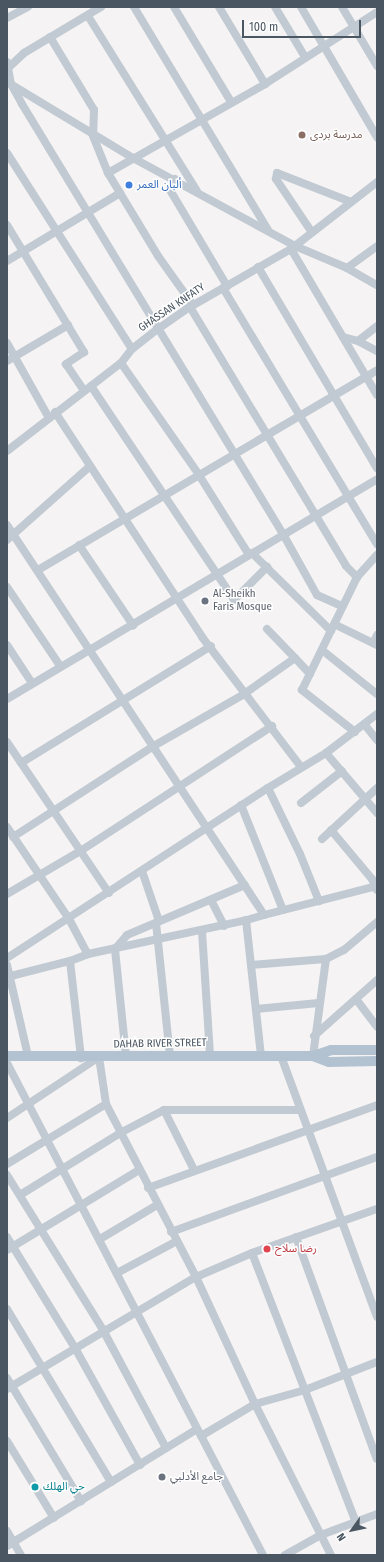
<!DOCTYPE html>
<meta charset="utf-8">
<style>
body{margin:0}
#map{position:relative;width:384px;height:1562px;overflow:hidden;background:#f5f3f3;font-family:"Fira Sans Condensed","Noto Sans Arabic",sans-serif}
div>[style]{position:absolute}
.minor>*{height:8px;margin:-4px;padding:0 4px;transform-origin:4px;border-radius:4px;background:#c1cad2}
.major>*{height:10px;margin:-5px;padding:0 5px;transform-origin:5px;border-radius:5px;background:#b3c2d1}
.dots>*{width:11px;height:11px;translate:-50% -50%;box-sizing:border-box;border:2px solid #fff;border-radius:50%}
span{translate:-50% -50%;white-space:nowrap;text-align:center;line-height:1.15;-webkit-text-stroke:3px #fff;paint-order:stroke}
.education-label{font-size:11px;color:#785e54}
.left{translate:0 -50%;text-align:left}
.shop-label{font-size:11px;color:#366cbe}
.street-label{font-size:11px;color:#4a5661}
.worship-label{font-size:11px;color:#5b616d}
.health-label{font-size:11px;color:#be3a42}
.culture-label{font-size:11px;color:#0d838f}
.frame{position:absolute;inset:0;border:8px solid #4a5661;pointer-events:none}
.north{position:absolute;left:332px;top:1510px;width:40px;height:40px;-webkit-text-stroke:3px #fff;paint-order:stroke;rotate:237deg;font-size:11px;font-weight:700;line-height:16px;text-align:center;color:#4a5661}
.north::after{content:'';display:block;margin:auto;width:14px;height:18px;background:#4a5661;clip-path:polygon(50% 0,100% 100%,50% 72%,0 100%)}
.scale{position:absolute;left:242px;top:20px;width:119px;height:18px;box-sizing:border-box;border:2px solid #4a5661;border-top:0;padding-left:5px;font-size:12px;line-height:14px;white-space:nowrap;color:#4a5661;-webkit-text-stroke:3px #fff;paint-order:stroke}
</style>
<div id="map">
<div class="minor">
<i style="left:134px;top:7px;width:260px;rotate:59deg"></i>
<i style="left:174px;top:7px;width:111px;rotate:59deg"></i>
<i style="left:219px;top:7px;width:90px;rotate:59.1deg"></i>
<i style="left:275px;top:7px;width:58px;rotate:59deg"></i>
<i style="left:301px;top:7px;width:151px;rotate:59.7deg"></i>
<i style="left:342px;top:7px;width:69px;rotate:59.3deg"></i>
<i style="left:88px;top:16px;width:206px;rotate:58.1deg"></i>
<i style="left:7px;top:18px;width:24px;rotate:-28deg"></i>
<i style="left:50px;top:37px;width:85px;rotate:58.9deg"></i>
<i style="left:94px;top:110px;width:26px;rotate:92deg"></i>
<i style="left:93px;top:136px;width:40px;rotate:68deg"></i>
<i style="left:108px;top:173px;width:97px;rotate:58.9deg"></i>
<i style="left:158px;top:256px;width:60px;rotate:54.5deg"></i>
<i style="left:7px;top:62px;width:22px;rotate:80deg"></i>
<i style="left:11px;top:84px;width:23px;rotate:61deg"></i>
<i style="left:22px;top:104px;width:503px;rotate:58.74deg"></i>
<i style="left:283px;top:534px;width:70px;rotate:60.9deg"></i>
<i style="left:317px;top:595px;width:27px;rotate:24deg"></i>
<i style="left:8px;top:68px;width:22px;rotate:-43deg"></i>
<i style="left:24px;top:53px;width:90px;rotate:-30.9deg"></i>
<i style="left:12px;top:85px;width:141px;rotate:31.1deg"></i>
<i style="left:133px;top:158px;width:184px;rotate:28.5deg"></i>
<i style="left:295px;top:246px;width:56px;rotate:22.9deg"></i>
<i style="left:347px;top:268px;width:34px;rotate:30deg"></i>
<i style="left:7px;top:153px;width:232px;rotate:57.5deg"></i>
<i style="left:108px;top:173px;width:180px;rotate:-29.5deg"></i>
<i style="left:265px;top:84px;width:133px;rotate:-32.7deg"></i>
<i style="left:175px;top:179px;width:12px;rotate:114deg"></i>
<i style="left:170px;top:190px;width:112px;rotate:59.3deg"></i>
<i style="left:7px;top:225px;width:149px;rotate:58.8deg"></i>
<i style="left:84px;top:352px;width:22px;rotate:146deg"></i>
<i style="left:66px;top:364px;width:32px;rotate:56deg"></i>
<i style="left:311px;top:231px;width:63px;rotate:-123.9deg"></i>
<i style="left:276px;top:179px;width:6px;rotate:-81deg"></i>
<i style="left:277px;top:173px;width:79px;rotate:21.4deg"></i>
<i style="left:291px;top:249px;width:169px;rotate:59.5deg"></i>
<i style="left:7px;top:261px;width:132px;rotate:-31deg"></i>
<i style="left:258px;top:267px;width:234px;rotate:59.4deg"></i>
<i style="left:347px;top:268px;width:37px;rotate:-36deg"></i>
<i style="left:223px;top:288px;width:299px;rotate:59deg"></i>
<i style="left:190px;top:307px;width:302px;rotate:58.9deg"></i>
<i style="left:346px;top:566px;width:16px;rotate:45deg"></i>
<i style="left:343px;top:337px;width:16px;rotate:15deg"></i>
<i style="left:358px;top:341px;width:21px;rotate:28deg"></i>
<i style="left:358px;top:341px;width:24px;rotate:-38deg"></i>
<i style="left:7px;top:343px;width:86px;rotate:60.8deg"></i>
<i style="left:7px;top:361px;width:71px;rotate:-30.5deg"></i>
<i style="left:121px;top:363px;width:136px;rotate:55.1deg"></i>
<i style="left:199px;top:475px;width:94px;rotate:58deg"></i>
<i style="left:91px;top:386px;width:257px;rotate:56.2deg"></i>
<i style="left:234px;top:600px;width:47px;rotate:-45deg"></i>
<i style="left:55px;top:412px;width:269px;rotate:56.8deg"></i>
<i style="left:202px;top:637px;width:163px;rotate:52.7deg"></i>
<i style="left:7px;top:451px;width:144px;rotate:-37.7deg"></i>
<i style="left:121px;top:363px;width:18px;rotate:-52deg"></i>
<i style="left:132px;top:349px;width:33px;rotate:-38deg"></i>
<i style="left:158px;top:329px;width:39px;rotate:-35deg"></i>
<i style="left:190px;top:307px;width:116px;rotate:-29.9deg"></i>
<i style="left:291px;top:249px;width:109px;rotate:-37.9deg"></i>
<i style="left:7px;top:525px;width:467px;rotate:56.6deg"></i>
<i style="left:264px;top:915px;width:19px;rotate:164deg"></i>
<i style="left:246px;top:920px;width:137px;rotate:83.7deg"></i>
<i style="left:7px;top:540px;width:111px;rotate:-41.7deg"></i>
<i style="left:79px;top:545px;width:97px;rotate:56deg"></i>
<i style="left:252px;top:553px;width:111px;rotate:44.6deg"></i>
<i style="left:38px;top:570px;width:394px;rotate:-30.5deg"></i>
<i style="left:7px;top:587px;width:95px;rotate:56.1deg"></i>
<i style="left:334px;top:624px;width:48px;rotate:26deg"></i>
<i style="left:267px;top:629px;width:40px;rotate:46deg"></i>
<i style="left:373px;top:643px;width:9px;rotate:-63deg"></i>
<i style="left:7px;top:645px;width:45px;rotate:56.7deg"></i>
<i style="left:322px;top:650px;width:70px;rotate:38.7deg"></i>
<i style="left:7px;top:699px;width:430px;rotate:-30.7deg"></i>
<i style="left:364px;top:724px;width:21px;rotate:51deg"></i>
<i style="left:355px;top:732px;width:68px;rotate:-141.6deg"></i>
<i style="left:302px;top:690px;width:126px;rotate:-64deg"></i>
<i style="left:357px;top:577px;width:30px;rotate:-48deg"></i>
<i style="left:7px;top:742px;width:182px;rotate:56deg"></i>
<i style="left:326px;top:753px;width:79px;rotate:49.6deg"></i>
<i style="left:21px;top:763px;width:223px;rotate:-31.6deg"></i>
<i style="left:268px;top:788px;width:73px;rotate:64.1deg"></i>
<i style="left:300px;top:854px;width:51px;rotate:68deg"></i>
<i style="left:301px;top:803px;width:52px;rotate:-38deg"></i>
<i style="left:241px;top:805px;width:113px;rotate:68.2deg"></i>
<i style="left:7px;top:827px;width:111px;rotate:56deg"></i>
<i style="left:69px;top:919px;width:40px;rotate:62deg"></i>
<i style="left:331px;top:830px;width:64px;rotate:50.1deg"></i>
<i style="left:372px;top:879px;width:12px;rotate:66deg"></i>
<i style="left:13px;top:837px;width:166px;rotate:-32.9deg"></i>
<i style="left:152px;top:747px;width:106px;rotate:-29.9deg"></i>
<i style="left:244px;top:694px;width:62px;rotate:-35.2deg"></i>
<i style="left:295px;top:658px;width:22px;rotate:47deg"></i>
<i style="left:322px;top:839px;width:75px;rotate:-42.8deg"></i>
<i style="left:142px;top:871px;width:53px;rotate:71.2deg"></i>
<i style="left:7px;top:894px;width:87px;rotate:-30.4deg"></i>
<i style="left:82px;top:850px;width:227px;rotate:-33.1deg"></i>
<i style="left:211px;top:900px;width:29px;rotate:63deg"></i>
<i style="left:264px;top:915px;width:117px;rotate:-14.4deg"></i>
<i style="left:156px;top:923px;width:134px;rotate:84deg"></i>
<i style="left:202px;top:931px;width:125px;rotate:86.3deg"></i>
<i style="left:7px;top:958px;width:311px;rotate:-33.1deg"></i>
<i style="left:268px;top:788px;width:68px;rotate:-31.1deg"></i>
<i style="left:326px;top:753px;width:64px;rotate:-37.4deg"></i>
<i style="left:70px;top:961px;width:98px;rotate:83.5deg"></i>
<i style="left:7px;top:965px;width:93px;rotate:77deg"></i>
<i style="left:251px;top:965px;width:75px;rotate:-4.6deg"></i>
<i style="left:7px;top:977px;width:65px;rotate:-14.3deg"></i>
<i style="left:70px;top:961px;width:19px;rotate:-21deg"></i>
<i style="left:88px;top:954px;width:162px;rotate:-12.1deg"></i>
<i style="left:356px;top:999px;width:35px;rotate:53deg"></i>
<i style="left:256px;top:1009px;width:63px;rotate:-5.4deg"></i>
<i style="left:314px;top:1036px;width:84px;rotate:-41.6deg"></i>
<i style="left:126px;top:1056px;width:108px;rotate:-95.9deg"></i>
<i style="left:115px;top:949px;width:18px;rotate:-49deg"></i>
<i style="left:127px;top:935px;width:128px;rotate:-23deg"></i>
<i style="left:281px;top:1056px;width:278px;rotate:69.8deg"></i>
<i style="left:313px;top:1056px;width:98px;rotate:-82.4deg"></i>
<i style="left:326px;top:959px;width:20px;rotate:-27deg"></i>
<i style="left:344px;top:950px;width:43px;rotate:-40.3deg"></i>
<i style="left:7px;top:1063px;width:555px;rotate:62.51deg"></i>
<i style="left:164px;top:1110px;width:67px;rotate:63.4deg"></i>
<i style="left:7px;top:1118px;width:110px;rotate:-33.5deg"></i>
<i style="left:99px;top:1057px;width:48px;rotate:81.5deg"></i>
<i style="left:106px;top:1104px;width:195px;rotate:62.5deg"></i>
<i style="left:196px;top:1277px;width:140px;rotate:65.1deg"></i>
<i style="left:255px;top:1404px;width:169px;rotate:63.3deg"></i>
<i style="left:7px;top:1164px;width:116px;rotate:-31.2deg"></i>
<i style="left:7px;top:1175px;width:182px;rotate:58.2deg"></i>
<i style="left:103px;top:1330px;width:134px;rotate:61.9deg"></i>
<i style="left:148px;top:1188px;width:244px;rotate:-19.9deg"></i>
<i style="left:20px;top:1195px;width:120px;rotate:-31.7deg"></i>
<i style="left:122px;top:1132px;width:47px;rotate:-27.6deg"></i>
<i style="left:164px;top:1110px;width:136px"></i>
<i style="left:171px;top:1232px;width:219px;rotate:-20deg"></i>
<i style="left:7px;top:1237px;width:130px;rotate:58.5deg"></i>
<i style="left:75px;top:1348px;width:134px;rotate:60.9deg"></i>
<i style="left:296px;top:1237px;width:236px;rotate:70deg"></i>
<i style="left:100px;top:1239px;width:66px;rotate:-30.8deg"></i>
<i style="left:7px;top:1250px;width:154px;rotate:-31.2deg"></i>
<i style="left:252px;top:1253px;width:288px;rotate:68.9deg"></i>
<i style="left:117px;top:1273px;width:68px;rotate:-28.1deg"></i>
<i style="left:7px;top:1309px;width:202px;rotate:59deg"></i>
<i style="left:7px;top:1378px;width:144px;rotate:59deg"></i>
<i style="left:7px;top:1389px;width:220px;rotate:-30.7deg"></i>
<i style="left:196px;top:1277px;width:61px;rotate:-23.2deg"></i>
<i style="left:252px;top:1253px;width:133px;rotate:-19.4deg"></i>
<i style="left:201px;top:1436px;width:63px;rotate:-30.7deg"></i>
<i style="left:255px;top:1404px;width:52px;rotate:-15.6deg"></i>
<i style="left:305px;top:1390px;width:77px;rotate:-21.3deg"></i>
<i style="left:7px;top:1441px;width:90px;rotate:58.6deg"></i>
<i style="left:7px;top:1531px;width:28px;rotate:60deg"></i>
<i style="left:7px;top:1546px;width:223px;rotate:-31.6deg"></i>
<i style="left:285px;top:1555px;width:41px;rotate:-29.1deg"></i>
<i style="left:321px;top:1535px;width:60px;rotate:-20.6deg"></i>
</div>
<div class="major">
<i style="left:7px;top:1056px;width:306px"></i>
<i style="left:313px;top:1056px;width:19px;rotate:-18deg"></i>
<i style="left:331px;top:1050px;width:46px"></i>
<i style="left:313px;top:1056px;width:17px;rotate:21deg"></i>
<i style="left:329px;top:1062px;width:48px;rotate:-1.2deg"></i>
</div>
<div class="dots">
<i style="left:302px;top:135px;background:#8d6e63"></i>
<i style="left:129px;top:185px;background:#3f7fe0"></i>
<i style="left:205px;top:601px;background:#6b7280"></i>
<i style="left:267px;top:1249px;background:#e0444e"></i>
<i style="left:162px;top:1477px;background:#6b7280"></i>
<i style="left:35px;top:1487px;background:#0f9aa8"></i>
</div>
<div class="education-label">
<span class="left" style="left:310px;top:135px">مدرسة بردى</span>
</div>
<div class="shop-label">
<span class="left" style="left:137px;top:185px">ألبان العمر</span>
</div>
<div class="street-label">
<span style="left:172px;top:308px;rotate:-34deg">GHASSAN KNFATY</span>
<span style="left:160px;top:1044px;rotate:-1deg">DAHAB RIVER STREET</span>
</div>
<div class="worship-label">
<span class="left" style="left:213px;top:601px">Al-Sheikh<br>Faris Mosque</span>
<span class="left" style="left:170px;top:1477px">جامع الأدلبي</span>
</div>
<div class="health-label">
<span class="left" style="left:275px;top:1249px">رضا سلاح</span>
</div>
<div class="culture-label">
<span class="left" style="left:43px;top:1487px">حي الهلك</span>
</div>
<div class="frame"></div>
<div class="north">N</div>
<div class="scale">100 m</div>
</div>
